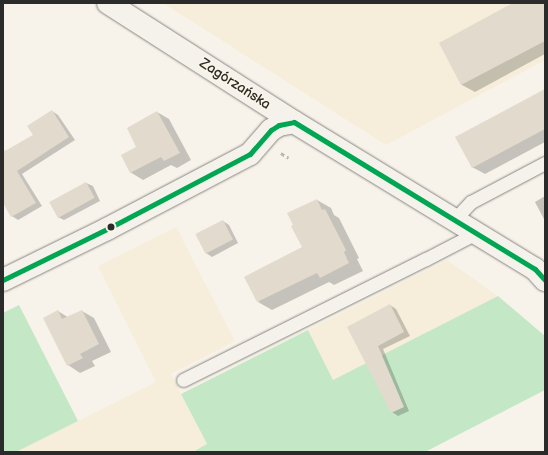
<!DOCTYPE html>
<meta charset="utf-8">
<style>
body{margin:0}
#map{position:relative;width:548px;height:455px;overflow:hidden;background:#f7f3ea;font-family:"Balsamiq Sans",sans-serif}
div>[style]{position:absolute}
.built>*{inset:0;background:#f6eedb}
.green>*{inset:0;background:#c4e7c6}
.shadow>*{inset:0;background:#0003}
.building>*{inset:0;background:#e1dacd;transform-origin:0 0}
.path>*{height:2.5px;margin-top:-1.25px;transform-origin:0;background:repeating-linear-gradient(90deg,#bbb8b4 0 4px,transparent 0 7px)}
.roads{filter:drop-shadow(0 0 1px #878581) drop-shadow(0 0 1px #878581)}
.lane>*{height:13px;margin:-6.5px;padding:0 6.5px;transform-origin:6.5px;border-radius:6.5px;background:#f5f2ec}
.street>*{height:22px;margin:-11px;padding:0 11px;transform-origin:11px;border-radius:11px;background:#f5f2ec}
.secondary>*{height:22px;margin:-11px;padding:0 11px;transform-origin:11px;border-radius:11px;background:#f5f2ec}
.bus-1>*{height:5px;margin:-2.5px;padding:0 2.5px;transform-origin:2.5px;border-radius:2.5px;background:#00a651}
.dots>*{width:11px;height:11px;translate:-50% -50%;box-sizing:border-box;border:2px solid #fcf5e5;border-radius:50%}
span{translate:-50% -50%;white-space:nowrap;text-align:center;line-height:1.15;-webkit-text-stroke:3px #fcf5e5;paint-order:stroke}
.street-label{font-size:14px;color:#2b2b2b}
.frame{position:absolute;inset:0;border:4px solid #2b2b2b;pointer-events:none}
</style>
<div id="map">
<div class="built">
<i style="clip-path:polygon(163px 3px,545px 3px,545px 60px,386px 145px)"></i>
<i style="clip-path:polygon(176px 227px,235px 341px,171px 374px,207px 445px,193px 452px,16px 452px,156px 382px,98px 266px)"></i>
<i style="clip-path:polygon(447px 260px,498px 296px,333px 380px,308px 330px)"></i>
</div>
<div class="green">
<i style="clip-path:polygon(498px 296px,545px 336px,545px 390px,425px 452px,193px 452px,207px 444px,181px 394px,308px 330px,333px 380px)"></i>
<i style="clip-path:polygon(19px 305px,78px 421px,16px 452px,3px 452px,3px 313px)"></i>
</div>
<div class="shadow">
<i style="clip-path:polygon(515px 3px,545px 3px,545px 54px,475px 92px,462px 85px,440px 43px)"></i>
<i style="clip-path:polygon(545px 91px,545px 142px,485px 174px,472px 167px)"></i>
<i style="clip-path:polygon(52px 111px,58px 115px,75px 140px,22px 174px,42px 206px,18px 220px,12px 216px,3px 201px,3px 153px,34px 135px)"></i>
<i style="clip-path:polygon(157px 112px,169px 119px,191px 160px,177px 168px,171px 165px,143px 180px,130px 172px)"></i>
<i style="clip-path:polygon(86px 183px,93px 186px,100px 201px,64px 220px,58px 217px,50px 202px)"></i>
<i style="clip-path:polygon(545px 196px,545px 221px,535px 202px)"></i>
<i style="clip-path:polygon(317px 200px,331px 208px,334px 215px,339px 218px,359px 258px,357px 259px,363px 271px,334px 285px,329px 282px,272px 310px,258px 302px,303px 248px)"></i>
<i style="clip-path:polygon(223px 221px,229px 225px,238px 243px,212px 257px,206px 253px)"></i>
<i style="clip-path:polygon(390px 305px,396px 309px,410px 336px,383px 349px,409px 411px,398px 416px,392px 412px,348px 327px)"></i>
<i style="clip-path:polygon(58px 311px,69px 318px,82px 311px,94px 318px,111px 352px,92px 361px,95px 366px,80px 373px,68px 365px)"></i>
</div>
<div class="building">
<i style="clip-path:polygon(513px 3px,545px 3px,545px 41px,461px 85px,439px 43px)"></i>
<i style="clip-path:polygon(545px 89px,545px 129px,472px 168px,455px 137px)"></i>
<i style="clip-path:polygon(52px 110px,69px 137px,17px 171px,36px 203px,11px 217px,3px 203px,3px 148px,5px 151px,33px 135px,27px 126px)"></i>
<i style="clip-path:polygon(157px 111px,180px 153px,164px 161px,161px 157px,130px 173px,121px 155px,136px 147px,127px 128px)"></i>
<i style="left:86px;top:182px;width:18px;height:42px;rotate:61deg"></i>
<i style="clip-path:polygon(317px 199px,322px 210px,325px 209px,346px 250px,344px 252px,349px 263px,320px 278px,317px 273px,257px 302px,244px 277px,302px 247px,291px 226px,293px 225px,287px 213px)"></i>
<i style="left:223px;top:220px;width:22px;height:31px;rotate:63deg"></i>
<i style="clip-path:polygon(390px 304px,404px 332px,378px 346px,404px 407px,391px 413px,347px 327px)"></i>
<i style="clip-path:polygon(58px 310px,62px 319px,82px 310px,99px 344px,80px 354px,83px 358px,67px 366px,43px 318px)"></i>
</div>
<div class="path">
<i style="left:281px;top:153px;width:9px;rotate:32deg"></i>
</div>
<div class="roads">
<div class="lane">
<i style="left:454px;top:220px;width:25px;rotate:-47deg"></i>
<i style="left:471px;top:202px;width:84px;rotate:-27.8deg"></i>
<i style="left:183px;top:380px;width:271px;rotate:-26.5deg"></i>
<i style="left:426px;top:259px;width:56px;rotate:-27.5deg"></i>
</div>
<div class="street">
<i style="left:108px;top:3px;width:221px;rotate:32.6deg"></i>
</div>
<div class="secondary">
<i style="left:3px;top:280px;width:116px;rotate:-26.1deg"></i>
<i style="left:107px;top:229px;width:161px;rotate:-27.7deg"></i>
<i style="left:250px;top:154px;width:32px;rotate:-49deg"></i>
<i style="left:271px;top:130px;width:9px;rotate:-32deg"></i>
<i style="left:279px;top:125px;width:15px;rotate:-11deg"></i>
<i style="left:294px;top:122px;width:282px;rotate:31.4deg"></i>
<i style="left:535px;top:269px;width:15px;rotate:48deg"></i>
</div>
</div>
<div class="bus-1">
<i style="left:294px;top:122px;width:282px;rotate:31.4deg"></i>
<i style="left:535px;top:269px;width:15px;rotate:48deg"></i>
<i style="left:3px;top:280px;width:116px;rotate:-26.1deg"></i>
<i style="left:107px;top:229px;width:161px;rotate:-27.7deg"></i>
<i style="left:250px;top:154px;width:32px;rotate:-49deg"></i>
<i style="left:271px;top:130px;width:9px;rotate:-32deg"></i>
<i style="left:279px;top:125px;width:15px;rotate:-11deg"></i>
</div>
<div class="dots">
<i style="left:111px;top:227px;background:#2b2b2b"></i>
</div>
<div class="street-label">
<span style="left:235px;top:84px;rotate:33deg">Zagórzańska</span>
</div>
<div class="frame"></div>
</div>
